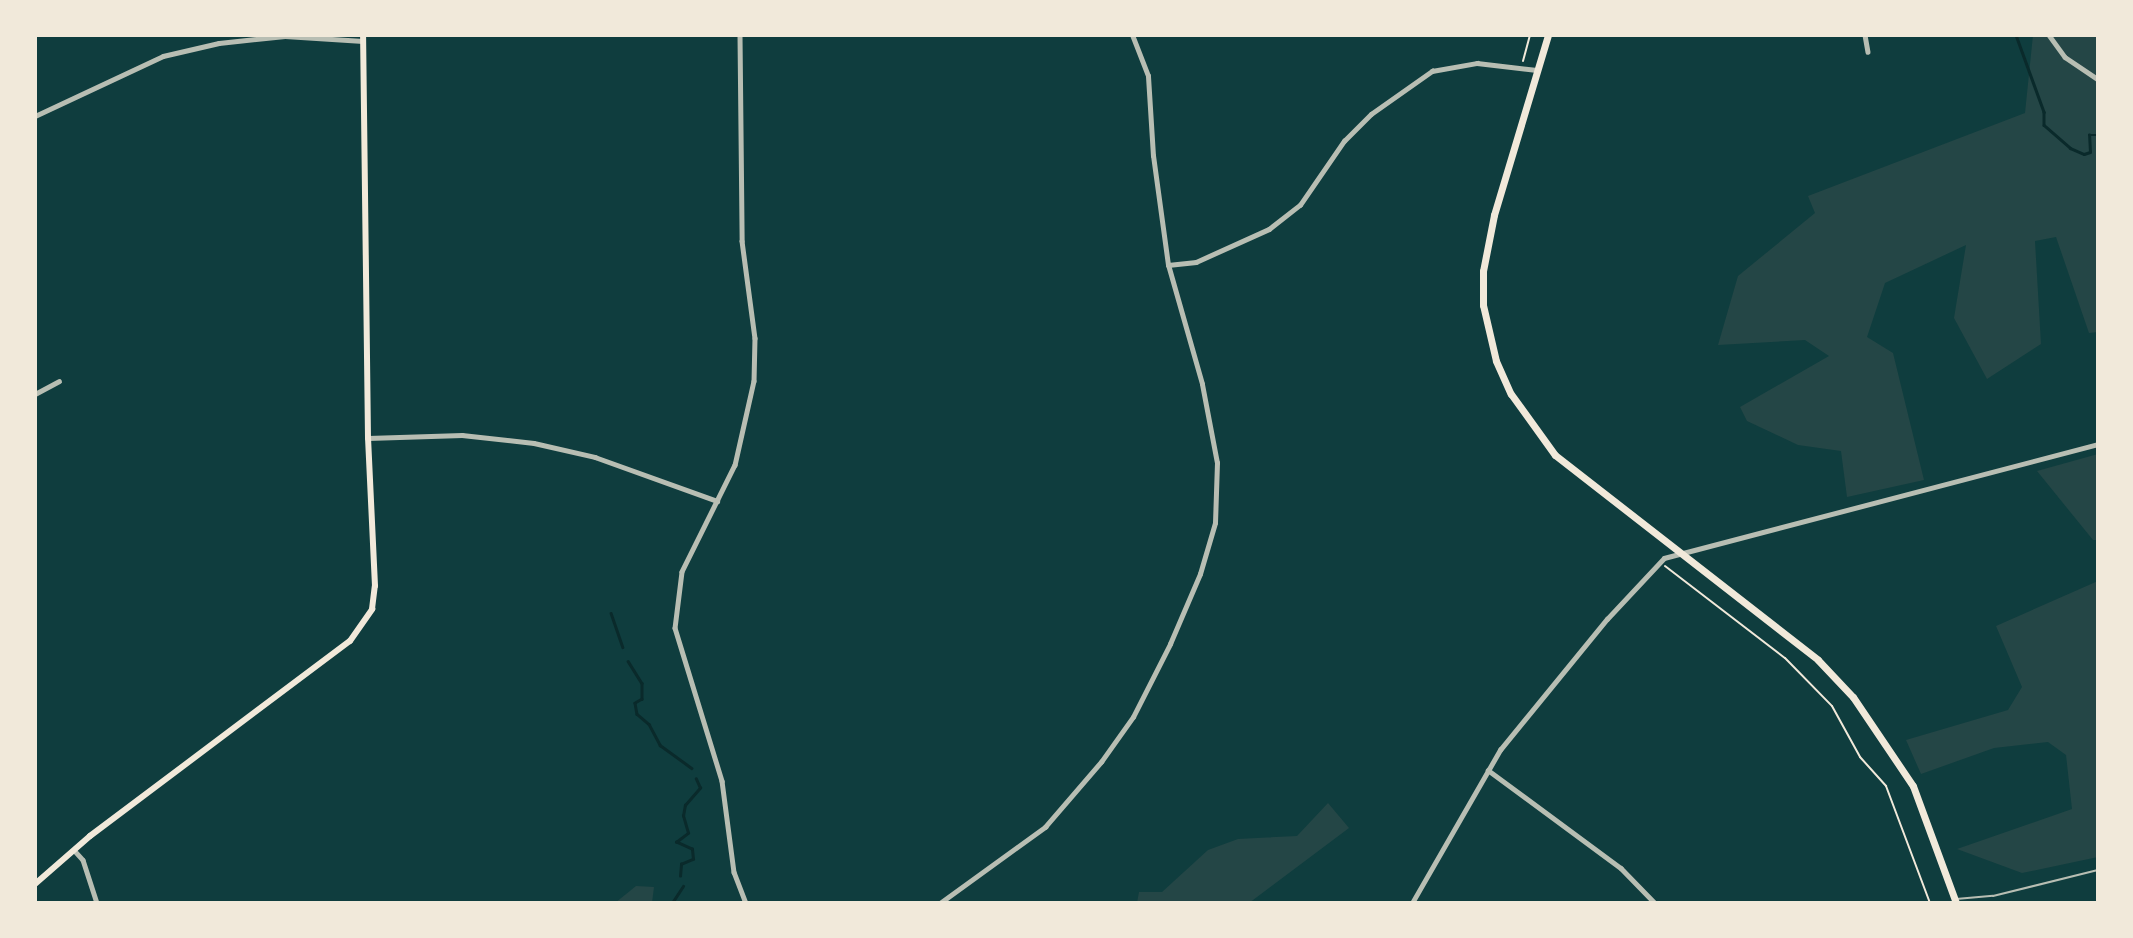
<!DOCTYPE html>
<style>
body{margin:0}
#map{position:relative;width:2133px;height:938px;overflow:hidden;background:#0f3d3e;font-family:"Varela Round",sans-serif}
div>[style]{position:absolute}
.green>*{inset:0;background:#244646}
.stream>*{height:2.5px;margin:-1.25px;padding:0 1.25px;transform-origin:1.25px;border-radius:1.25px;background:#0a2a2b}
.path>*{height:2px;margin:-1px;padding:0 1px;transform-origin:1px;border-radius:1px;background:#f1e9da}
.service>*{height:2px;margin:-1px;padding:0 1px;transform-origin:1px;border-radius:1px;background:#b8beb3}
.minor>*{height:4.5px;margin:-2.25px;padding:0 2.25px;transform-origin:2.25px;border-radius:2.25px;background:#b8beb3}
.secondary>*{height:6px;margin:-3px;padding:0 3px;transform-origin:3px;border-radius:3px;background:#f1e9da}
.primary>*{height:7px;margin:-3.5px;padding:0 3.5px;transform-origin:3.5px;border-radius:3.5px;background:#f1e9da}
span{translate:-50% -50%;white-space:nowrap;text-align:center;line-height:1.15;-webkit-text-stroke:7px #f1e9da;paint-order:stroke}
.frame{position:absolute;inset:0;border:37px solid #f1e9da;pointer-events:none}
</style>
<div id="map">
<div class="green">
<i style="clip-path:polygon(2033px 35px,2098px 35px,2098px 332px,2089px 333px,2056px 237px,2035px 241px,2041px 344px,1987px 379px,1954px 318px,1966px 245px,1885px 283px,1867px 337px,1893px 353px,1924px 480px,1847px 497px,1841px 451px,1798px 445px,1747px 421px,1740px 407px,1829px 356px,1805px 340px,1718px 345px,1738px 276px,1815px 213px,1808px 196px,2025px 113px)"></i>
<i style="clip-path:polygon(2098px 454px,2098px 540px,2093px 540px,2037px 471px)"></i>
<i style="clip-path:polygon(2098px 581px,2098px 857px,2022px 873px,1957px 849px,2072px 809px,2066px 755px,2048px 742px,1994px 748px,1921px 774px,1906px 740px,2008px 710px,2022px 687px,1996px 626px)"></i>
<i style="clip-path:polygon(1328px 803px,1349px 828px,1249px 903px,1137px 903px,1139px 892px,1162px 892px,1208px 850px,1238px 839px,1297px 836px)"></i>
<i style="clip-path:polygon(636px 886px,654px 887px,652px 903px,615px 903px)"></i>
</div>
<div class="stream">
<i style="left:2016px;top:35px;width:82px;rotate:70deg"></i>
<i style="left:2044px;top:112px;width:13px;rotate:90deg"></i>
<i style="left:2044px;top:125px;width:35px;rotate:41deg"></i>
<i style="left:2070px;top:148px;width:15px;rotate:23deg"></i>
<i style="left:2084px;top:154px;width:6px;rotate:-18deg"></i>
<i style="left:2090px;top:152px;width:17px;rotate:-93deg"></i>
<i style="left:2089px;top:135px;width:9px"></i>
<i style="left:611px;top:613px;width:36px;rotate:71deg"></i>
<i style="left:628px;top:661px;width:26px;rotate:58deg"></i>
<i style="left:642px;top:683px;width:16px;rotate:90deg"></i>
<i style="left:642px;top:699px;width:8px;rotate:150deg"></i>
<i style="left:635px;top:703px;width:11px;rotate:80deg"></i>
<i style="left:637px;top:714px;width:16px;rotate:40deg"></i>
<i style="left:649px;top:724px;width:24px;rotate:62deg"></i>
<i style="left:660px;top:745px;width:39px;rotate:36deg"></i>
<i style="left:680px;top:876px;width:12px;rotate:-85deg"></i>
<i style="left:681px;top:864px;width:13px;rotate:-23deg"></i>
<i style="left:693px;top:859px;width:10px;rotate:-96deg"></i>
<i style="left:692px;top:849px;width:17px;rotate:-156deg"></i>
<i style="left:676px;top:842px;width:15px;rotate:-37deg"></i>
<i style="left:688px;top:833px;width:18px;rotate:-106deg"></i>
<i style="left:683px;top:816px;width:11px;rotate:-80deg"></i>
<i style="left:685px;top:805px;width:23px;rotate:-49deg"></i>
<i style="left:700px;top:788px;width:10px;rotate:-114deg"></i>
<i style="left:672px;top:903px;width:20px;rotate:-57deg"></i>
</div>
<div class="path">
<i style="left:1523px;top:61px;width:27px;rotate:-75deg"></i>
<i style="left:1665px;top:566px;width:151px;rotate:37.5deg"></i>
<i style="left:1785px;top:658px;width:67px;rotate:45.6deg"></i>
<i style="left:1832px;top:706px;width:58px;rotate:61.2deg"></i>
<i style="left:1860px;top:757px;width:39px;rotate:48deg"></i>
<i style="left:1886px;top:786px;width:125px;rotate:69.4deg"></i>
</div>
<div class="service">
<i style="left:1956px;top:899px;width:37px;rotate:-5deg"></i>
<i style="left:1993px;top:896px;width:108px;rotate:-13.9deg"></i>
</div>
<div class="minor">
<i style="left:740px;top:35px;width:206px;rotate:89.4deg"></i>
<i style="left:742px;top:241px;width:98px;rotate:82.4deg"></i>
<i style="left:755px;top:338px;width:43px;rotate:91.3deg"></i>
<i style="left:754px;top:381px;width:86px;rotate:102.7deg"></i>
<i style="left:735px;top:465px;width:119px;rotate:116.4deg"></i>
<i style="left:682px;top:572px;width:56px;rotate:97.1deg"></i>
<i style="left:675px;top:628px;width:160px;rotate:72.9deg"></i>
<i style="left:722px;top:781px;width:92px;rotate:82.5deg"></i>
<i style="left:734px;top:872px;width:33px;rotate:69deg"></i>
<i style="left:1865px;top:35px;width:17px;rotate:80deg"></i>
<i style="left:2049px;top:35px;width:27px;rotate:54deg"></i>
<i style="left:2065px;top:57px;width:40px;rotate:34deg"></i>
<i style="left:35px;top:116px;width:141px;rotate:-25.1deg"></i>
<i style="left:163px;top:56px;width:57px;rotate:-13.1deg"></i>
<i style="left:219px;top:43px;width:66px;rotate:-6.1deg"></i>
<i style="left:285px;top:36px;width:78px;rotate:3.7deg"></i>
<i style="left:1168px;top:265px;width:28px;rotate:-6deg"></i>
<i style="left:1196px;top:262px;width:80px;rotate:-24.3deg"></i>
<i style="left:1269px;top:229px;width:39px;rotate:-38deg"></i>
<i style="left:1300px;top:205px;width:78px;rotate:-55.5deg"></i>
<i style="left:1344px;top:141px;width:38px;rotate:-45deg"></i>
<i style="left:1371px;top:114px;width:75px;rotate:-35.2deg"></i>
<i style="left:1432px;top:71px;width:46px;rotate:-10.1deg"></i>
<i style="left:1477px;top:63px;width:60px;rotate:6.7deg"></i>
<i style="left:35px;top:394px;width:27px;rotate:-28deg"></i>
<i style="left:368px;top:438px;width:94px;rotate:-1.8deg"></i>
<i style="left:462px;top:435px;width:72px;rotate:6.3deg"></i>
<i style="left:534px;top:443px;width:63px;rotate:12.9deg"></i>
<i style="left:595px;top:457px;width:130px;rotate:19.8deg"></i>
<i style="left:1488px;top:770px;width:165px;rotate:36.4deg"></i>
<i style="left:1621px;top:868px;width:49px;rotate:45.8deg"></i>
<i style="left:74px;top:850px;width:13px;rotate:48deg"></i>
<i style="left:83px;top:860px;width:45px;rotate:72deg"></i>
<i style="left:940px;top:903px;width:130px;rotate:-35.9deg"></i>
<i style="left:1045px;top:827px;width:86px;rotate:-49.3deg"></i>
<i style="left:1101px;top:762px;width:55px;rotate:-54.6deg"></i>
<i style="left:1133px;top:717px;width:82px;rotate:-63.1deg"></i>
<i style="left:1170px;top:644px;width:76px;rotate:-66.8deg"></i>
<i style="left:1200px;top:574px;width:53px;rotate:-73.6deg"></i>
<i style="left:1215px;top:523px;width:60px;rotate:-88.1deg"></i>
<i style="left:1217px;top:463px;width:80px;rotate:-100.8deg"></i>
<i style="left:1202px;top:384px;width:124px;rotate:-105.9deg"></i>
<i style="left:1168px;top:265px;width:110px;rotate:-97.8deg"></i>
<i style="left:1153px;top:156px;width:80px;rotate:-93.6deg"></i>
<i style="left:1148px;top:76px;width:44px;rotate:-111.3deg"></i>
<i style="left:1412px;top:903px;width:177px;rotate:-60.1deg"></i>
<i style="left:1500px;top:750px;width:169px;rotate:-50.8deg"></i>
<i style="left:1607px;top:619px;width:83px;rotate:-46.9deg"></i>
<i style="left:1664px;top:558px;width:449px;rotate:-14.7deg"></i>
</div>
<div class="secondary">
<i style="left:35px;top:884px;width:73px;rotate:-41.1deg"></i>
<i style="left:90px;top:836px;width:325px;rotate:-36.9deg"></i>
<i style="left:350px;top:641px;width:39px;rotate:-55deg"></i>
<i style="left:372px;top:609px;width:23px;rotate:-83deg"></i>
<i style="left:375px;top:586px;width:148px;rotate:-92.7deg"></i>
<i style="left:368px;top:438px;width:403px;rotate:-90.7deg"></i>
</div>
<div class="primary">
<i style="left:1548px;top:35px;width:188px;rotate:106.7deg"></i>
<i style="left:1494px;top:215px;width:57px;rotate:101.1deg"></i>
<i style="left:1483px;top:271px;width:34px;rotate:90deg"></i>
<i style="left:1483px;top:305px;width:57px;rotate:76.9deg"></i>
<i style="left:1496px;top:361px;width:36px;rotate:66deg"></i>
<i style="left:1511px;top:394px;width:75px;rotate:54.2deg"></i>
<i style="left:1555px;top:455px;width:333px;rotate:37.9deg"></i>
<i style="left:1818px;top:660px;width:51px;rotate:46.6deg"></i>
<i style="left:1853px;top:697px;width:107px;rotate:56deg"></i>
<i style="left:1913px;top:786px;width:125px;rotate:69.8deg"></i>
</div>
<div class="frame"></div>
</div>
